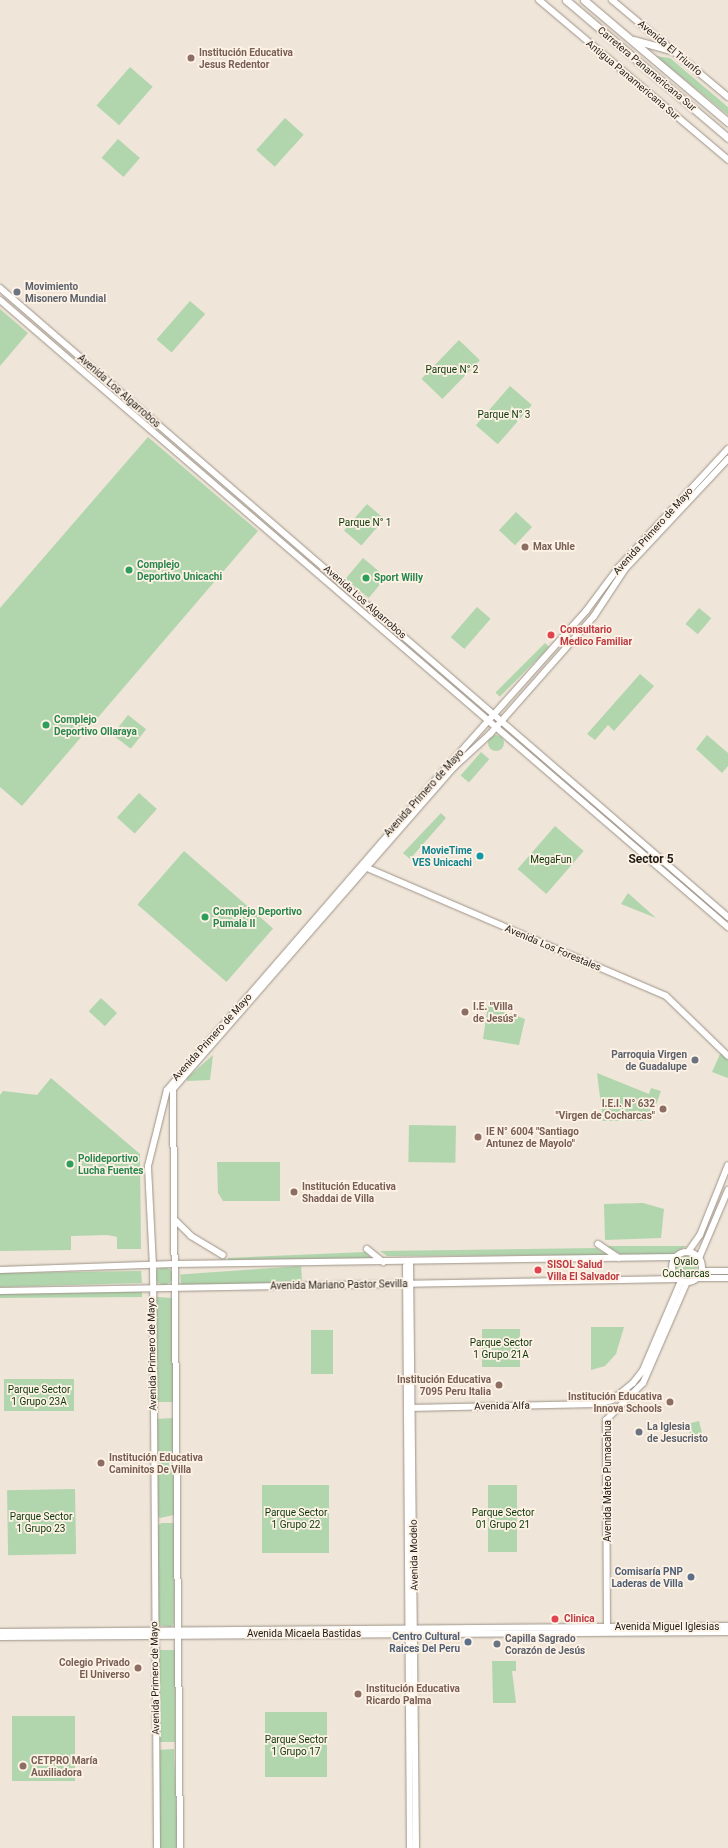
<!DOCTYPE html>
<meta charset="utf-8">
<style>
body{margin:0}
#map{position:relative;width:728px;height:1848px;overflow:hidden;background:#efe5d8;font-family:Roboto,sans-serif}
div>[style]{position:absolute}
.green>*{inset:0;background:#b1d6ad;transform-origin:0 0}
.round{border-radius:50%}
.roads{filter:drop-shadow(0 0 1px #9d9388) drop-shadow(0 0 1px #9d9388)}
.secondary>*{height:6px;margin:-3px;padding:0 3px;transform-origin:3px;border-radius:3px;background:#fff}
.secondary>.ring{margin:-3px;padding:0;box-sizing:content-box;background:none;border:6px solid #fff;border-radius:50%}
.highway>*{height:7px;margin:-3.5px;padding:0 3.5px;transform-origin:3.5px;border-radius:3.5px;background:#fff}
.dots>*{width:11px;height:11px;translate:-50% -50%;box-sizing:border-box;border:2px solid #fdf2e5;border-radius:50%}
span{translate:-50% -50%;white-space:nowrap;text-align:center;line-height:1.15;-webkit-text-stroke:3.5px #fdf2e5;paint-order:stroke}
.street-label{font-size:10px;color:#1f1b17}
.education-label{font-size:10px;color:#785e54;font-weight:700}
.left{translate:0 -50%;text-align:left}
.right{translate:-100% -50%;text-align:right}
.worship-label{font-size:10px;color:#5b616d;font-weight:700}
.park-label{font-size:10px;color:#0c3708}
.leisure-label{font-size:10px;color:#27864d;font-weight:700}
.health-label{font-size:10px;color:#be3a42;font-weight:700}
.culture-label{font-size:10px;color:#0d838f;font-weight:700}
.service-label{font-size:10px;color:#4e5e75;font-weight:700}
.quarter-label{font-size:12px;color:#1f1b17;font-weight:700}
</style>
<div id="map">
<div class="green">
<i style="clip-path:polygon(656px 56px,670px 58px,728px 107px,728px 115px)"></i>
<i style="left:130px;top:67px;width:30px;height:51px;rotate:41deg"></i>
<i style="left:285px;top:118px;width:25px;height:43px;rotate:42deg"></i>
<i style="left:118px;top:139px;width:29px;height:25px;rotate:41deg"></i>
<i style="left:190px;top:301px;width:20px;height:51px;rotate:41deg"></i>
<i style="clip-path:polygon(0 309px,28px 333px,0 366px)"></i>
<i style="left:459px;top:340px;width:29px;height:54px;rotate:44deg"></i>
<i style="left:510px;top:386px;width:29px;height:52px;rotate:41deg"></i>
<i style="clip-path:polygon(148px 437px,258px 531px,22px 806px,0 787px,0 608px)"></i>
<i style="left:367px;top:504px;width:23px;height:35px;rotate:41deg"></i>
<i style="left:516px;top:512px;width:22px;height:25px;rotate:43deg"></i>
<i style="left:363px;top:558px;width:30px;height:27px;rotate:40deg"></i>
<i style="left:477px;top:607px;width:18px;height:40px;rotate:41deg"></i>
<i style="left:699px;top:608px;width:16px;height:21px;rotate:40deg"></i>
<i style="left:545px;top:643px;width:6px;height:70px;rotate:45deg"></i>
<i style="clip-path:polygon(640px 674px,654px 686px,614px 731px,608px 725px,595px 740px,587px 734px)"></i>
<i style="left:128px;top:715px;width:23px;height:25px;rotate:38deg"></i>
<i class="round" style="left:488px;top:735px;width:16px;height:16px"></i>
<i style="clip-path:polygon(707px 735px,728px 753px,728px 766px,722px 773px,696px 749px)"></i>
<i style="left:481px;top:752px;width:11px;height:31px;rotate:41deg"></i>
<i style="left:139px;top:793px;width:24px;height:33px;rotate:42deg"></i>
<i style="clip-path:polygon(441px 813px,446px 818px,410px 859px,403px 853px)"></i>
<i style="left:555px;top:826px;width:38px;height:57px;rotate:41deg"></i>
<i style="left:184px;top:851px;width:118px;height:71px;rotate:41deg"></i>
<i style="clip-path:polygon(628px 893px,656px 918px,621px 904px)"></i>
<i style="left:101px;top:998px;width:22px;height:18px;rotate:43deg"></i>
<i style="clip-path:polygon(488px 1005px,525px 1019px,519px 1045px,483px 1039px)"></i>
<i style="clip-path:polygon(721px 1052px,728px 1060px,728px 1078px,712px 1072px)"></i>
<i style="clip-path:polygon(213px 1055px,210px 1080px,187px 1081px,187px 1078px)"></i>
<i style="clip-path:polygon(597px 1073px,649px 1094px,651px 1088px,661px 1091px,650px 1121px,603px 1121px)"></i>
<i style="clip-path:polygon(51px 1078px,140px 1154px,141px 1249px,117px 1249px,117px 1237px,108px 1235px,71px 1236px,71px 1250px,0 1251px,0 1095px,3px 1091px,37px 1095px)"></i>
<i style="left:409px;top:1125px;width:47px;height:37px;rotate:1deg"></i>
<i style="clip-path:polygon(217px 1162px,280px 1162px,280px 1201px,223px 1201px,218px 1193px)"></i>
<i style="clip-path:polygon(643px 1203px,664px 1209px,661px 1238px,605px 1240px,604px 1204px)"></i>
<i style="clip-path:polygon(606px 1246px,687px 1246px,672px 1254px,620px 1254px)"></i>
<i style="clip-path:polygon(596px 1248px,607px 1255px,387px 1256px,380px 1251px)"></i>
<i style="clip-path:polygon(365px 1252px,371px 1258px,228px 1260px,228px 1258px)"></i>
<i class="round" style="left:675px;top:1256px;width:22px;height:22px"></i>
<i style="left:301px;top:1266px;width:16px;height:121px;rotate:86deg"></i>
<i class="round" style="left:155px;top:1267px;width:18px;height:18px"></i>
<i style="clip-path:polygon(141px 1271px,142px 1283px,0 1287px,0 1273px)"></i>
<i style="clip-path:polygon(142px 1290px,142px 1297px,0 1298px,0 1292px)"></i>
<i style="clip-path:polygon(157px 1297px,172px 1298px,174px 1402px,156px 1402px)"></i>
<i style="clip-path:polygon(591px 1327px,624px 1327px,616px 1354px,605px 1366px,591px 1370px)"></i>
<i style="left:482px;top:1329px;width:38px;height:38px"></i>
<i style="left:333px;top:1330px;width:44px;height:22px;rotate:90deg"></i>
<i style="left:4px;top:1379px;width:70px;height:32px"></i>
<i style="clip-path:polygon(630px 1404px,644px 1412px,615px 1413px,628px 1404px)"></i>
<i style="clip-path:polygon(173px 1418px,174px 1515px,160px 1518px,157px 1515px,155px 1419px)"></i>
<i style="left:699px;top:1421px;width:21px;height:12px;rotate:76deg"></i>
<i style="left:262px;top:1485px;width:67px;height:68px"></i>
<i style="left:488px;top:1485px;width:29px;height:67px"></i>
<i style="left:75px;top:1489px;width:65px;height:68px;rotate:89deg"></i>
<i style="clip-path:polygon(162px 1523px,173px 1523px,175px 1527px,174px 1624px,171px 1627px,157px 1625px,158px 1525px)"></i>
<i style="left:175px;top:1650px;width:92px;height:18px;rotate:90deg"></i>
<i style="clip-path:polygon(492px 1661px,516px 1661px,516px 1671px,512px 1671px,516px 1703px,493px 1703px)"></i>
<i style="left:327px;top:1712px;width:65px;height:62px;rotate:90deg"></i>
<i style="left:12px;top:1716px;width:63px;height:65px"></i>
<i style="clip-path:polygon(174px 1749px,178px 1848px,159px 1848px,158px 1750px)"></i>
</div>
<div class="roads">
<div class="secondary">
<i style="left:539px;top:0;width:248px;rotate:40.2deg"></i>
<i style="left:612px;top:0;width:151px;rotate:39.9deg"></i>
<i style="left:0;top:288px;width:962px;rotate:40.83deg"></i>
<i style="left:0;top:300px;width:961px;rotate:40.74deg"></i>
<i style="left:365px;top:867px;width:327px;rotate:23.2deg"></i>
<i style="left:666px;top:996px;width:86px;rotate:44.1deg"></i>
<i style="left:174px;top:1219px;width:24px;rotate:45deg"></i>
<i style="left:191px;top:1236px;width:37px;rotate:31deg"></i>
<i style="left:598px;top:1244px;width:25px;rotate:34deg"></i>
<i style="left:367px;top:1249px;width:21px;rotate:39deg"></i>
<i style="left:688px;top:1252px;width:21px;rotate:-55deg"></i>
<i style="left:700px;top:1235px;width:75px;rotate:-68.2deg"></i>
<i class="ring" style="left:672px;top:1252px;width:24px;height:24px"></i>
<i style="left:699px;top:1258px;width:74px;rotate:-66.9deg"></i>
<i style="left:410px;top:1262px;width:586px;rotate:89.41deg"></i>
<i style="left:406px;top:1266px;width:582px;rotate:89.61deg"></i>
<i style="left:0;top:1270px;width:174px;rotate:-2deg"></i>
<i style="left:174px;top:1264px;width:502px;rotate:-0.8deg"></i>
<i style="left:702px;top:1271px;width:26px"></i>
<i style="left:697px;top:1278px;width:31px"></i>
<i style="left:0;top:1291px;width:678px;rotate:-1.01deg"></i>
<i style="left:409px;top:1408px;width:188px;rotate:-1.2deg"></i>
<i style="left:597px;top:1404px;width:16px;rotate:-15deg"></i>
<i style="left:612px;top:1400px;width:27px;rotate:-39deg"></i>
<i style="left:633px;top:1383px;width:16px;rotate:-52deg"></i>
<i style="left:643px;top:1370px;width:97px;rotate:-66.9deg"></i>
<i style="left:607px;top:1629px;width:209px;rotate:-90.3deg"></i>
<i style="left:606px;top:1420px;width:52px;rotate:-45deg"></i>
<i style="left:643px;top:1383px;width:110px;rotate:-66.5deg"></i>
<i style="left:0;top:1632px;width:728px;rotate:-0.47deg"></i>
<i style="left:0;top:1637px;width:728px;rotate:-0.39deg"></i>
<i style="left:157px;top:1848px;width:582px;rotate:-90.39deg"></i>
<i style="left:153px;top:1266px;width:100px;rotate:-92.9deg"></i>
<i style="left:148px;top:1166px;width:78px;rotate:-76deg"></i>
<i style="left:167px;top:1090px;width:403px;rotate:-49.1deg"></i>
<i style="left:431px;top:785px;width:233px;rotate:-48.3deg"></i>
<i style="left:586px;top:611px;width:54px;rotate:-53.3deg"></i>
<i style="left:618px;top:568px;width:162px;rotate:-47.3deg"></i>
<i style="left:180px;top:1848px;width:759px;rotate:-90.53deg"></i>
<i style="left:173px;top:1089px;width:427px;rotate:-48.9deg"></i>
<i style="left:454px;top:767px;width:49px;rotate:-42.5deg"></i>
<i style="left:490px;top:734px;width:157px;rotate:-48.6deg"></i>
<i style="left:594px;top:616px;width:56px;rotate:-56.6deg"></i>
<i style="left:625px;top:569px;width:151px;rotate:-46.9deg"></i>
</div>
<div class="highway">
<i style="left:566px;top:0;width:213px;rotate:40.4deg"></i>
<i style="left:584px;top:0;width:189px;rotate:40.3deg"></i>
<i style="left:634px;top:40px;width:41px;rotate:15.4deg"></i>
</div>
</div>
<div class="dots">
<i style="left:191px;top:58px;background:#8d6e63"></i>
<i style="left:17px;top:292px;background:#6b7280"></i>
<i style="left:525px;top:547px;background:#8d6e63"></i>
<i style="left:129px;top:570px;background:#2e9e5b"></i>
<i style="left:366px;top:578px;background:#2e9e5b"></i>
<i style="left:551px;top:635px;background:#e0444e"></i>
<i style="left:46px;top:725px;background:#2e9e5b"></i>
<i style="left:480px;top:856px;background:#0f9aa8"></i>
<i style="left:205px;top:917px;background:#2e9e5b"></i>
<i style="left:465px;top:1012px;background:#8d6e63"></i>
<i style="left:695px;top:1060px;background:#6b7280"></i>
<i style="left:663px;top:1109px;background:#8d6e63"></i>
<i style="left:478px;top:1137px;background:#8d6e63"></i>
<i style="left:70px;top:1164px;background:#2e9e5b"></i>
<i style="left:294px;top:1192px;background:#8d6e63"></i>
<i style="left:538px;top:1270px;background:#e0444e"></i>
<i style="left:499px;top:1385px;background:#8d6e63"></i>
<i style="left:670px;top:1402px;background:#8d6e63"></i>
<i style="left:639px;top:1432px;background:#6b7280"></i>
<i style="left:101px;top:1463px;background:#8d6e63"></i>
<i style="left:691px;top:1577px;background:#5c6f8a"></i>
<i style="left:555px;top:1619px;background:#e0444e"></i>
<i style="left:468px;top:1642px;background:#5c6f8a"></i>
<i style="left:497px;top:1644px;background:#6b7280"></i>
<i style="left:138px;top:1668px;background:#8d6e63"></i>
<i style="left:358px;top:1694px;background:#8d6e63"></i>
<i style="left:23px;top:1766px;background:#8d6e63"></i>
</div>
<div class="street-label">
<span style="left:670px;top:48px;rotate:40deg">Avenida El Triunfo</span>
<span style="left:647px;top:69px;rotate:40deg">Carretera Panamericana Sur</span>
<span style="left:633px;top:80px;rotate:40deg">Antigua Panamericana Sur</span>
<span style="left:119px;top:391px;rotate:41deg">Avenida Los Algarrobos</span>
<span style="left:653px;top:531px;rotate:-48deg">Avenida Primero de Mayo</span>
<span style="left:365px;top:602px;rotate:41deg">Avenida Los Algarrobos</span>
<span style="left:424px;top:793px;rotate:-48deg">Avenida Primero de Mayo</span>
<span style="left:553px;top:948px;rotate:23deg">Avenida Los Forestales</span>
<span style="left:212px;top:1037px;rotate:-48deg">Avenida Primero de Mayo</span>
<span style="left:339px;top:1285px;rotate:-1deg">Avenida Mariano Pastor Sevilla</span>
<span style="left:152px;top:1354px;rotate:-91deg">Avenida Primero de Mayo</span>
<span style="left:502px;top:1406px;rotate:-1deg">Avenida Alfa</span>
<span style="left:608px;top:1481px;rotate:-90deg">Avenida Mateo Pumacahua</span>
<span style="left:414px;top:1555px;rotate:-91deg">Avenida Modelo</span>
<span style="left:667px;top:1627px">Avenida Miguel Iglesias</span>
<span style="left:304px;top:1634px">Avenida Micaela Bastidas</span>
<span style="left:155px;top:1678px;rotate:-91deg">Avenida Primero de Mayo</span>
</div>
<div class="education-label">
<span class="left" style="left:199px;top:58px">Institución Educativa<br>Jesus Redentor</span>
<span class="left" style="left:533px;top:547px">Max Uhle</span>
<span class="left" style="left:473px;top:1012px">I.E. "Villa<br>de Jesús"</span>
<span class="right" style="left:655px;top:1109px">I.E.I. N° 632<br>"Virgen de Cocharcas"</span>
<span class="left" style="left:486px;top:1137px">IE N° 6004 "Santiago<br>Antunez de Mayolo"</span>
<span class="left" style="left:302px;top:1192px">Institución Educativa<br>Shaddai de Villa</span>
<span class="right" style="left:491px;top:1385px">Institución Educativa<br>7095 Peru Italia</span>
<span class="right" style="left:662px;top:1402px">Institución Educativa<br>Innova Schools</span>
<span class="left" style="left:109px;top:1463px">Institución Educativa<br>Caminitos De Villa</span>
<span class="right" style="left:130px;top:1668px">Colegio Privado<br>El Universo</span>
<span class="left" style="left:366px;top:1694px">Institución Educativa<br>Ricardo Palma</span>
<span class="left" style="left:31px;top:1766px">CETPRO María<br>Auxiliadora</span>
</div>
<div class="worship-label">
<span class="left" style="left:25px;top:292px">Movimiento<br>Misonero Mundial</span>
<span class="right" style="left:687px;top:1060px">Parroquia Virgen<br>de Guadalupe</span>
<span class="left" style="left:647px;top:1432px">La Iglesia<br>de Jesucristo</span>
<span class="left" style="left:505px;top:1644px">Capilla Sagrado<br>Corazón de Jesús</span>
</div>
<div class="park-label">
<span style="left:452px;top:370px">Parque N° 2</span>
<span style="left:504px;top:415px">Parque N° 3</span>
<span style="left:365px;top:523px">Parque N° 1</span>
<span style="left:551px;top:860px">MegaFun</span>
<span style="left:686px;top:1267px">Ovalo<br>Cocharcas</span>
<span style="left:501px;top:1348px">Parque Sector<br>1 Grupo 21A</span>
<span style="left:39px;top:1395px">Parque Sector<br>1 Grupo 23A</span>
<span style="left:296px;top:1518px">Parque Sector<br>1 Grupo 22</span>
<span style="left:503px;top:1518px">Parque Sector<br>01 Grupo 21</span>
<span style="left:41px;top:1522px">Parque Sector<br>1 Grupo 23</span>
<span style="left:296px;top:1745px">Parque Sector<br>1 Grupo 17</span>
</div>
<div class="leisure-label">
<span class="left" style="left:137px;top:570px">Complejo<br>Deportivo Unicachi</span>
<span class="left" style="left:374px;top:578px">Sport Willy</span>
<span class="left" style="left:54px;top:725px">Complejo<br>Deportivo Ollaraya</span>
<span class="left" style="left:213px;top:917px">Complejo Deportivo<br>Pumala II</span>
<span class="left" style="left:78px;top:1164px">Polideportivo<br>Lucha Fuentes</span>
</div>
<div class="health-label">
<span class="left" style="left:560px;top:635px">Consultario<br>Medico Familiar</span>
<span class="left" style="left:547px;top:1270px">SISOL Salud<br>Villa El Salvador</span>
<span class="left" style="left:564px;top:1619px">Clinica</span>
</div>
<div class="culture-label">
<span class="right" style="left:472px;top:856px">MovieTime<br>VES Unicachi</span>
</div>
<div class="service-label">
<span class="right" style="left:683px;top:1577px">Comisaría PNP<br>Laderas de Villa</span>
<span class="right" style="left:460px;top:1642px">Centro Cultural<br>Raices Del Peru</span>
</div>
<div class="quarter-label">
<span style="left:651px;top:860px">Sector 5</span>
</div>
</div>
